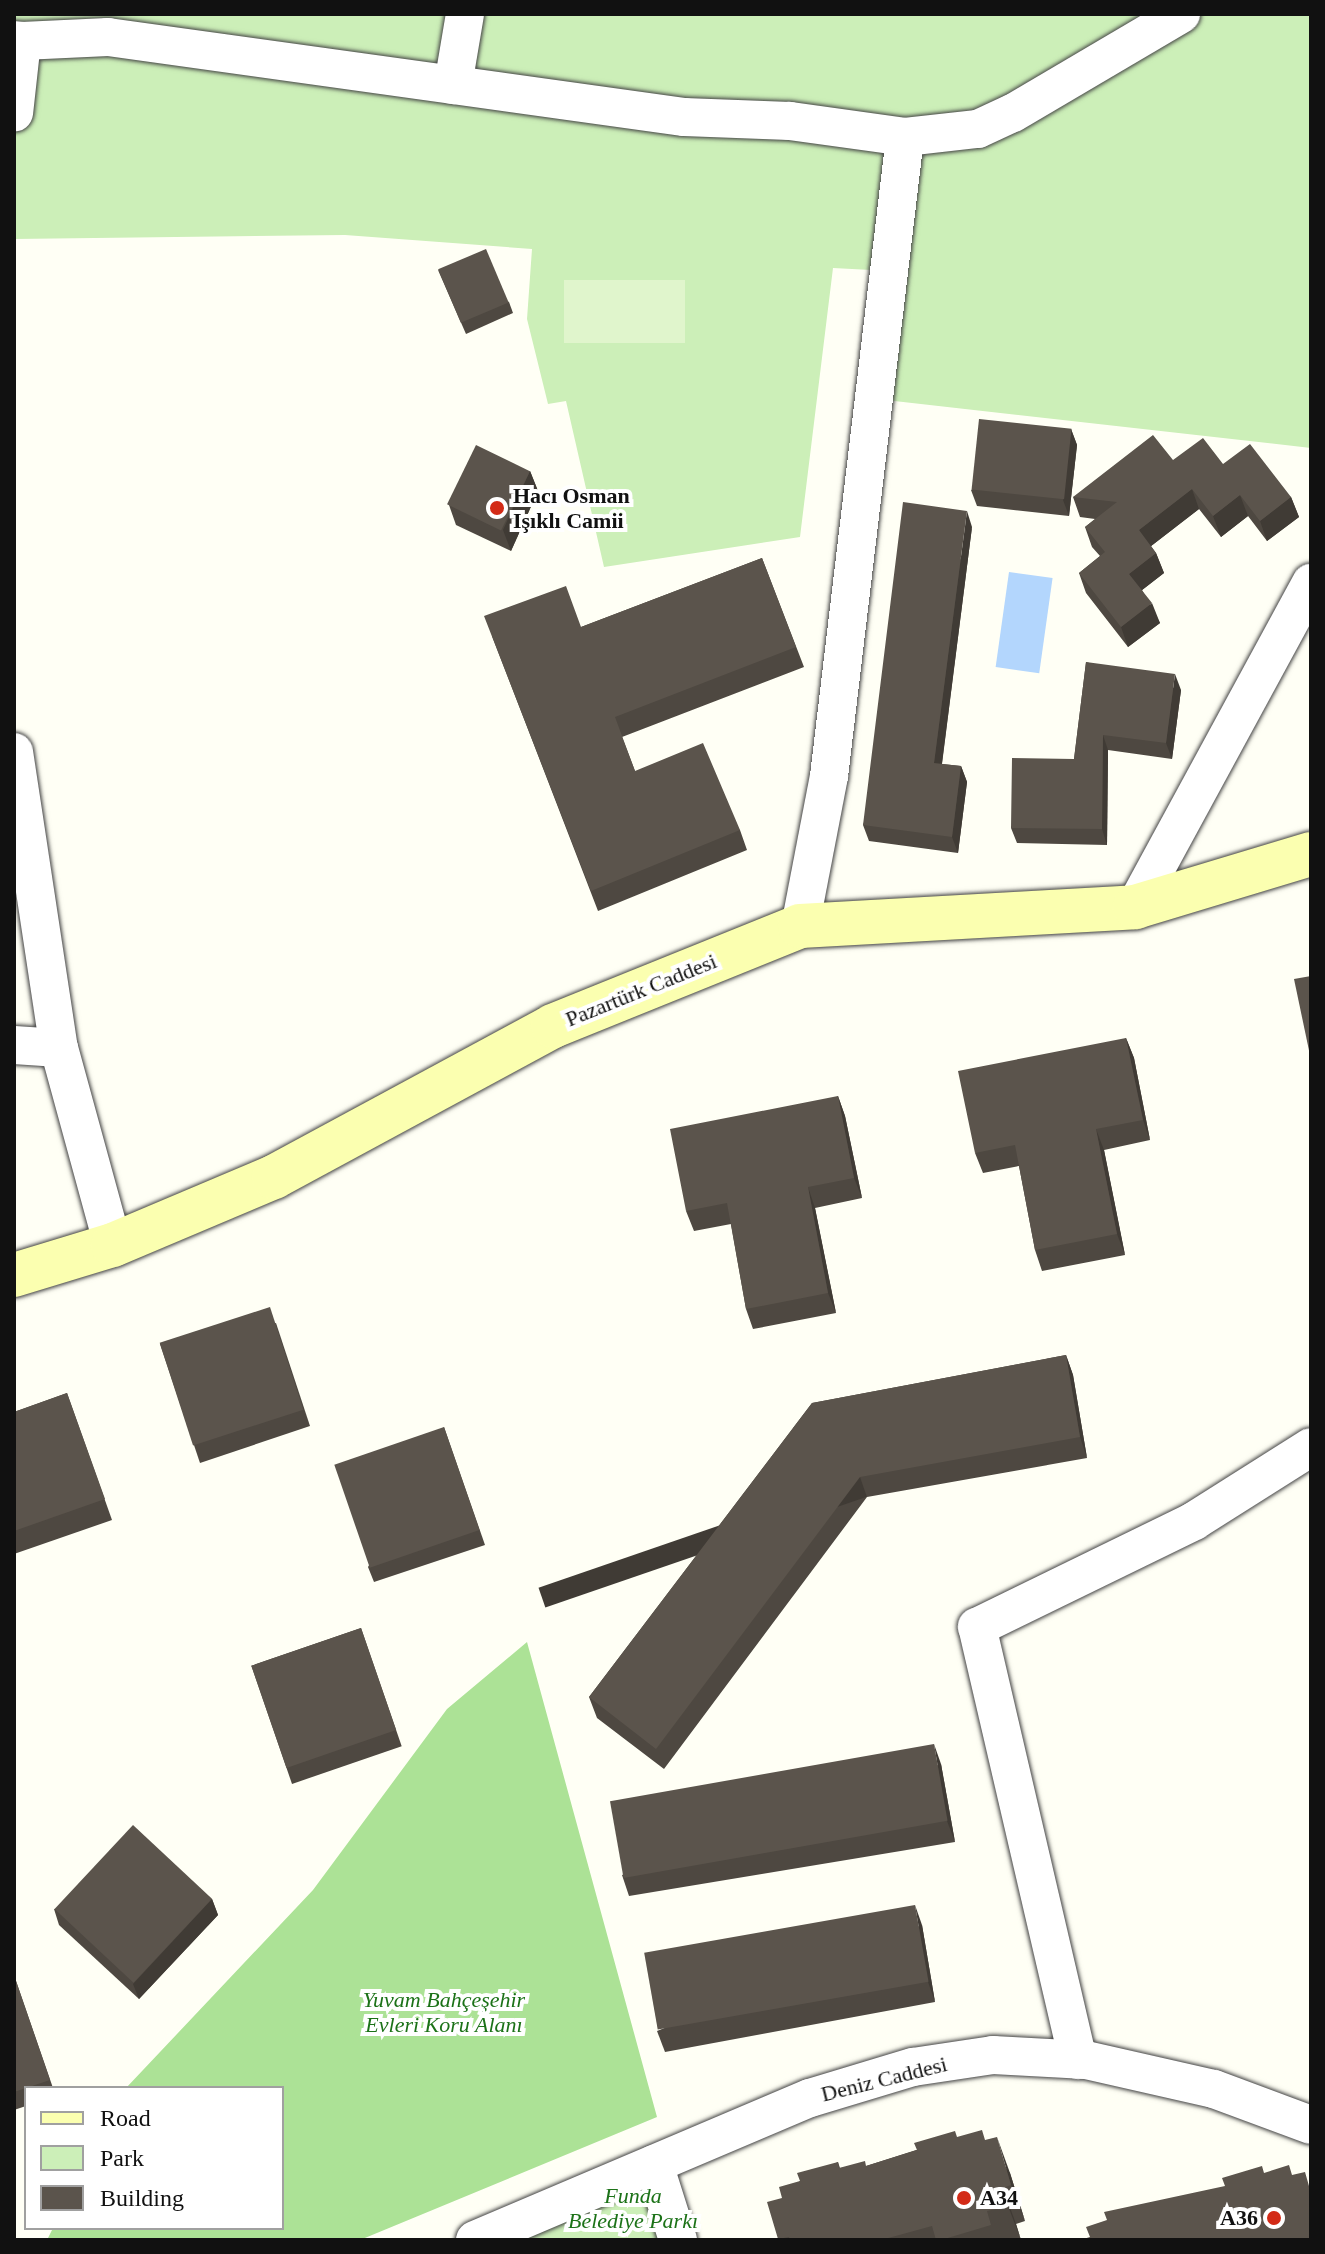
<!DOCTYPE html>
<meta charset="utf-8">
<style>
body{margin:0}
#map{position:relative;width:1325px;height:2254px;overflow:hidden;background:#fffff5;font-family:"Times New Roman",serif}
div>[style]{position:absolute}
.green>*{inset:0;background:#ccefb8}
.forest>*{inset:0;background:#ace296}
.pitch>*{inset:0;background:#e0f5cc;transform-origin:0 0}
.water>*{inset:0;background:#b3d6fd;transform-origin:0 0}
.roads{filter:drop-shadow(0 0 2px #444) drop-shadow(0 0 2px #444)}
.street>*{height:38px;margin:-19px;padding:0 19px;transform-origin:19px;border-radius:19px;background:#fff}
.secondary>*{height:44px;margin:-22px;padding:0 22px;transform-origin:22px;border-radius:22px;background:#fbffb0}
.wall>*{inset:0;background:#4e4841;transform-origin:0 0}
.shaded-wall>*{inset:0;background:#403b35;transform-origin:0 0}
.building>*{inset:0;background:#5b544c;transform-origin:0 0}
.dots>*{width:22px;height:22px;translate:-50% -50%;box-sizing:border-box;border:4px solid #fff;border-radius:50%}
span{translate:-50% -50%;white-space:nowrap;text-align:center;line-height:1.15;-webkit-text-stroke:8px #fff;paint-order:stroke}
.poi-label{font-size:22px;color:#111;font-weight:700}
.left{translate:0 -50%;text-align:left}
.right{translate:-100% -50%;text-align:right}
.street-label{font-size:22px;color:#111}
.park-label{font-size:22px;color:#1c7218;font-style:italic}
.frame{position:absolute;inset:0;border:16px solid #111;pointer-events:none}
.legend{position:absolute;left:24px;top:2086px;width:260px;height:144px;box-sizing:border-box;background:#fff;border:2px solid #a0a0a0;margin:0;padding:10px 14px;list-style:none;font-size:24px;color:#111}
.legend li{display:flex;align-items:center;gap:16px;height:40px}
.legend b{width:40px;border:2px solid #a0a0a0}
</style>
<div id="map">
<div class="green">
<i style="clip-path:polygon(14px 14px,1311px 14px,1311px 448px,859px 397px,871px 270px,833px 268px,800px 537px,604px 567px,566px 401px,548px 404px,527px 319px,532px 249px,345px 235px,14px 239px)"></i>
<i style="clip-path:polygon(654px 2164px,677px 2240px,470px 2240px)"></i>
</div>
<div class="forest">
<i style="clip-path:polygon(527px 1642px,657px 2117px,360px 2240px,47px 2240px,53px 2228px,282px 2228px,282px 2088px,126px 2088px,313px 1890px,447px 1709px)"></i>
</div>
<div class="pitch">
<i style="left:685px;top:280px;width:63px;height:121px;rotate:90deg"></i>
</div>
<div class="water">
<i style="left:1009px;top:572px;width:44px;height:96px;rotate:8deg"></i>
</div>
<div class="roads">
<div class="street">
<i style="left:14px;top:40px;width:8px;rotate:7deg"></i>
<i style="left:22px;top:41px;width:72px;rotate:96.3deg"></i>
<i style="left:22px;top:41px;width:86px;rotate:-2.7deg"></i>
<i style="left:108px;top:37px;width:582px;rotate:7.91deg"></i>
<i style="left:684px;top:117px;width:106px;rotate:2.2deg"></i>
<i style="left:790px;top:121px;width:116px;rotate:7.9deg"></i>
<i style="left:905px;top:137px;width:644px;rotate:96.78deg"></i>
<i style="left:829px;top:776px;width:153px;rotate:100.9deg"></i>
<i style="left:453px;top:85px;width:72px;rotate:-80.4deg"></i>
<i style="left:905px;top:137px;width:73px;rotate:-6.3deg"></i>
<i style="left:978px;top:129px;width:38px;rotate:-25deg"></i>
<i style="left:1013px;top:113px;width:195px;rotate:-30.5deg"></i>
<i style="left:14px;top:752px;width:299px;rotate:81.4deg"></i>
<i style="left:59px;top:1048px;width:204px;rotate:74.7deg"></i>
<i style="left:1135px;top:907px;width:369px;rotate:-61.5deg"></i>
<i style="left:14px;top:1045px;width:45px;rotate:3.8deg"></i>
<i style="left:1078px;top:2060px;width:445px;rotate:-103.1deg"></i>
<i style="left:977px;top:1627px;width:242px;rotate:-26deg"></i>
<i style="left:1194px;top:1521px;width:138px;rotate:-32.3deg"></i>
<i style="left:654px;top:2164px;width:80px;rotate:72.5deg"></i>
<i style="left:475px;top:2240px;width:364px;rotate:-23deg"></i>
<i style="left:810px;top:2098px;width:108px;rotate:-16.8deg"></i>
<i style="left:913px;top:2067px;width:81px;rotate:-8.5deg"></i>
<i style="left:993px;top:2055px;width:93px;rotate:3.1deg"></i>
<i style="left:1086px;top:2060px;width:131px;rotate:12.8deg"></i>
<i style="left:1214px;top:2089px;width:103px;rotate:20.4deg"></i>
</div>
<div class="secondary">
<i style="left:14px;top:1275px;width:103px;rotate:-16.9deg"></i>
<i style="left:113px;top:1245px;width:175px;rotate:-22.9deg"></i>
<i style="left:274px;top:1177px;width:317px;rotate:-28.4deg"></i>
<i style="left:553px;top:1026px;width:266px;rotate:-22deg"></i>
<i style="left:800px;top:926px;width:336px;rotate:-3.2deg"></i>
<i style="left:1135px;top:907px;width:184px;rotate:-16.8deg"></i>
</div>
</div>
<div class="wall">
<i style="clip-path:polygon(438px 270px,509px 302px,513px 313px,466px 334px)"></i>
<i style="clip-path:polygon(1071px 429px,1077px 445px,1069px 516px,977px 506px,971px 490px)"></i>
<i style="clip-path:polygon(1173px 460px,1223px 464px,1291px 497px,1299px 517px,1267px 541px,1248px 516px,1221px 537px,1199px 509px,1151px 546px,1156px 553px,1164px 573px,1142px 590px,1160px 623px,1128px 647px,1086px 593px,1079px 573px,1100px 556px,1092px 547px,1085px 527px,1095px 519px,1080px 517px,1073px 497px)"></i>
<i style="clip-path:polygon(530px 471px,538px 491px,511px 551px,456px 525px,449px 505px)"></i>
<i style="clip-path:polygon(972px 527px,942px 764px,961px 766px,967px 782px,958px 853px,869px 841px,863px 825px)"></i>
<i style="clip-path:polygon(762px 558px,804px 667px,622px 737px,635px 771px,740px 830px,747px 850px,598px 911px,492px 636px,581px 627px)"></i>
<i style="clip-path:polygon(1086px 662px,1181px 690px,1172px 759px,1108px 750px,1107px 845px,1017px 843px,1011px 828px,1074px 759px)"></i>
<i style="clip-path:polygon(1126px 1038px,1134px 1058px,1150px 1140px,1104px 1150px,1125px 1255px,1042px 1271px,1035px 1250px,1019px 1166px,983px 1173px,975px 1153px)"></i>
<i style="clip-path:polygon(838px 1096px,845px 1116px,862px 1198px,815px 1208px,836px 1313px,753px 1329px,746px 1309px,731px 1224px,694px 1231px,686px 1211px)"></i>
<i style="clip-path:polygon(276px 1323px,310px 1426px,200px 1463px,160px 1344px)"></i>
<i style="clip-path:polygon(1066px 1355px,1073px 1375px,1087px 1458px,867px 1497px,664px 1769px,597px 1718px,589px 1697px,812px 1403px)"></i>
<i style="clip-path:polygon(67px 1393px,112px 1520px,14px 1554px,14px 1412px)"></i>
<i style="clip-path:polygon(444px 1427px,485px 1545px,374px 1582px,368px 1567px)"></i>
<i style="left:361px;top:1628px;width:125px;height:116px;rotate:71deg"></i>
<i style="clip-path:polygon(941px 1764px,955px 1842px,629px 1896px,622px 1875px)"></i>
<i style="clip-path:polygon(212px 1899px,218px 1915px,139px 1999px,59px 1925px,54px 1909px)"></i>
<i style="clip-path:polygon(922px 1925px,935px 2002px,665px 2052px,657px 2031px)"></i>
<i style="clip-path:polygon(14px 1978px,15px 1978px,53px 2088px,26px 2088px,26px 2106px,14px 2110px)"></i>
<i style="clip-path:polygon(957px 2137px,985px 2140px,1010px 2173px,1025px 2221px,1016px 2224px,1021px 2240px,779px 2240px,782px 2198px,800px 2181px,838px 2162px,840px 2168px,866px 2166px)"></i>
</div>
<div class="shaded-wall">
<i style="clip-path:polygon(1071px 429px,1077px 445px,1069px 516px,1063px 500px)"></i>
<i style="clip-path:polygon(530px 471px,538px 491px,511px 551px,503px 530px)"></i>
<i style="clip-path:polygon(1192px 489px,1199px 509px,1146px 550px,1139px 530px)"></i>
<i style="clip-path:polygon(1240px 495px,1248px 516px,1221px 537px,1213px 516px)"></i>
<i style="clip-path:polygon(1291px 497px,1299px 517px,1267px 541px,1260px 521px)"></i>
<i style="clip-path:polygon(967px 511px,972px 527px,940px 778px,934px 763px)"></i>
<i style="clip-path:polygon(1156px 553px,1164px 573px,1137px 594px,1129px 574px)"></i>
<i style="clip-path:polygon(1152px 603px,1160px 623px,1128px 647px,1121px 627px)"></i>
<i style="clip-path:polygon(1175px 674px,1181px 690px,1172px 759px,1166px 743px)"></i>
<i style="clip-path:polygon(1103px 735px,1108px 750px,1107px 845px,1102px 829px)"></i>
<i style="clip-path:polygon(961px 766px,967px 782px,958px 853px,952px 837px)"></i>
<i style="clip-path:polygon(1126px 1038px,1134px 1058px,1150px 1140px,1143px 1120px)"></i>
<i style="clip-path:polygon(838px 1096px,845px 1116px,862px 1198px,854px 1178px)"></i>
<i style="clip-path:polygon(1096px 1129px,1104px 1150px,1125px 1255px,1117px 1234px)"></i>
<i style="clip-path:polygon(808px 1187px,815px 1208px,836px 1313px,828px 1293px)"></i>
<i style="clip-path:polygon(1066px 1355px,1073px 1375px,1087px 1458px,1080px 1437px)"></i>
<i style="left:860px;top:1477px;width:21px;height:340px;rotate:71deg"></i>
<i style="clip-path:polygon(934px 1744px,941px 1764px,955px 1842px,947px 1821px)"></i>
<i style="clip-path:polygon(212px 1899px,218px 1915px,139px 1999px,133px 1984px)"></i>
<i style="clip-path:polygon(915px 1905px,922px 1925px,935px 2002px,928px 1982px)"></i>
<i style="clip-path:polygon(997px 2137px,1010px 2173px,1025px 2221px,1011px 2185px)"></i>
<i style="clip-path:polygon(1003px 2188px,1016px 2224px,1021px 2240px,1008px 2206px)"></i>
</div>
<div class="building">
<i style="left:486px;top:249px;width:58px;height:52px;rotate:67deg"></i>
<i style="left:979px;top:419px;width:93px;height:71px;rotate:6deg"></i>
<i style="clip-path:polygon(1153px 435px,1173px 460px,1203px 438px,1223px 464px,1250px 444px,1291px 497px,1260px 521px,1240px 495px,1213px 516px,1192px 489px,1139px 530px,1156px 553px,1129px 574px,1152px 603px,1121px 627px,1079px 573px,1105px 552px,1085px 527px,1117px 502px,1073px 497px)"></i>
<i style="left:476px;top:445px;width:60px;height:66px;rotate:26deg"></i>
<i style="clip-path:polygon(903px 502px,967px 511px,934px 763px,961px 766px,952px 837px,863px 825px)"></i>
<i style="clip-path:polygon(762px 558px,796px 647px,615px 717px,635px 771px,703px 743px,740px 830px,591px 891px,484px 616px,566px 586px,581px 627px)"></i>
<i style="clip-path:polygon(1086px 662px,1175px 674px,1166px 743px,1103px 735px,1102px 829px,1011px 828px,1012px 758px,1074px 759px)"></i>
<i style="clip-path:polygon(1311px 976px,1311px 1060px,1294px 979px)"></i>
<i style="clip-path:polygon(1126px 1038px,1143px 1120px,1096px 1129px,1117px 1234px,1035px 1250px,1015px 1145px,975px 1153px,958px 1071px)"></i>
<i style="clip-path:polygon(838px 1096px,854px 1178px,808px 1187px,828px 1293px,746px 1309px,727px 1203px,686px 1211px,670px 1129px)"></i>
<i style="left:270px;top:1307px;width:108px;height:116px;rotate:72deg"></i>
<i style="clip-path:polygon(1066px 1355px,1080px 1437px,860px 1477px,656px 1749px,589px 1697px,812px 1403px)"></i>
<i style="clip-path:polygon(67px 1393px,105px 1499px,14px 1531px,14px 1412px)"></i>
<i style="left:444px;top:1427px;width:109px;height:116px;rotate:71deg"></i>
<i style="left:361px;top:1628px;width:108px;height:116px;rotate:71deg"></i>
<i style="left:934px;top:1744px;width:78px;height:329px;rotate:80deg"></i>
<i style="left:133px;top:1825px;width:108px;height:115px;rotate:43deg"></i>
<i style="left:915px;top:1905px;width:78px;height:275px;rotate:80deg"></i>
<i style="clip-path:polygon(14px 1978px,15px 1978px,50px 2080px,14px 2092px)"></i>
<i style="clip-path:polygon(982px 2130px,985px 2140px,997px 2137px,1011px 2185px,1003px 2188px,1008px 2206px,987px 2211px,991px 2225px,941px 2240px,936px 2240px,932px 2226px,881px 2240px,790px 2240px,789px 2237px,778px 2239px,767px 2202px,782px 2198px,779px 2187px,800px 2181px,797px 2173px,838px 2162px,839px 2168px,865px 2161px,866px 2166px,917px 2150px,914px 2143px,955px 2131px,957px 2137px)"></i>
<i style="clip-path:polygon(1289px 2165px,1292px 2175px,1305px 2172px,1311px 2193px,1311px 2240px,1080px 2240px,1090px 2237px,1086px 2227px,1107px 2220px,1104px 2212px,1225px 2186px,1222px 2178px,1262px 2166px,1264px 2173px)"></i>
</div>
<div class="dots">
<i style="left:497px;top:508px;background:#d32b17"></i>
<i style="left:964px;top:2198px;background:#d32b17"></i>
<i style="left:1274px;top:2218px;background:#d32b17"></i>
</div>
<div class="poi-label">
<span class="left" style="left:513px;top:508px">Hacı Osman<br>Işıklı Camii</span>
<span class="left" style="left:980px;top:2198px">A34</span>
<span class="right" style="left:1258px;top:2218px">A36</span>
</div>
<div class="street-label">
<span style="left:641px;top:990px;rotate:-22deg">Pazartürk Caddesi</span>
<span style="left:884px;top:2079px;rotate:-14deg">Deniz Caddesi</span>
</div>
<div class="park-label">
<span style="left:444px;top:2012px">Yuvam Bahçeşehir<br>Evleri Koru Alanı</span>
<span style="left:633px;top:2208px">Funda<br>Belediye Parkı</span>
</div>
<div class="frame"></div>
<ul class="legend">
<li><b style="height:10px;background:#fbffb0"></b>Road</li>
<li><b style="height:22px;background:#ccefb8"></b>Park</li>
<li><b style="height:22px;background:#5b544c"></b>Building</li>
</ul>
</div>
